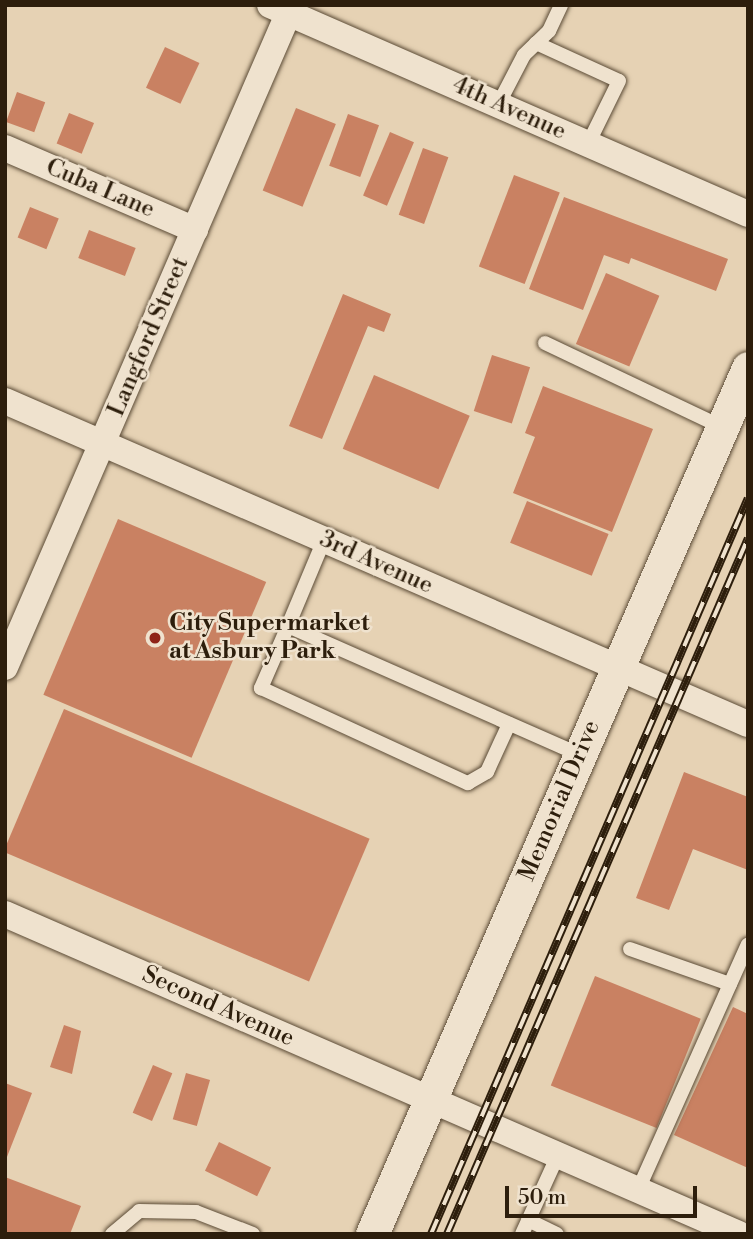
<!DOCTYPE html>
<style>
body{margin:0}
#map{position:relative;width:753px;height:1239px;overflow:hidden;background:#e6d2b4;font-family:"Libre Bodoni",serif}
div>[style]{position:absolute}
.building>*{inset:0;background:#c98162;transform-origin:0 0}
.roads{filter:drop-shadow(0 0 2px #5b4b36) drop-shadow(0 0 2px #5b4b36)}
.service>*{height:14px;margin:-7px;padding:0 7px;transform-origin:7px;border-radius:7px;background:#efe2ce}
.minor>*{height:26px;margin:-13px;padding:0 13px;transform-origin:13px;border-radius:13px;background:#efe2ce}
.tertiary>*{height:33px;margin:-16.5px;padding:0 16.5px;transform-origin:16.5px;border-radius:16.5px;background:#efe2ce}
.rail>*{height:8px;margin-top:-4px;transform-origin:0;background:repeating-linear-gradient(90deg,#efe2ce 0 16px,#2d1e0c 0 32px);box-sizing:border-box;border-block:2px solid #2d1e0c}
.dots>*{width:19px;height:19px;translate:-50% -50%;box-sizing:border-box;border:4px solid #efe2ce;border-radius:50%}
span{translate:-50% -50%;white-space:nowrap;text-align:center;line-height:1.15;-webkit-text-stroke:5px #efe2ce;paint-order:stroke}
.street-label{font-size:24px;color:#2d1e0c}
.poi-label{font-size:24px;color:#2d1e0c;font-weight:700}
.left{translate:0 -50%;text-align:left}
.frame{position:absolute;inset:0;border:7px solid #2d1e0c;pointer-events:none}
.scale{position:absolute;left:505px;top:1186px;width:192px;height:32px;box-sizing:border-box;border:4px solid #2d1e0c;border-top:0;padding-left:9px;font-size:21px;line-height:24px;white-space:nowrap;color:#2d1e0c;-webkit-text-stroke:5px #efe2ce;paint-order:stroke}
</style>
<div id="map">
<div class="building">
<i style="left:165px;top:47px;width:38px;height:45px;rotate:25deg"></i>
<i style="left:17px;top:92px;width:30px;height:32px;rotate:20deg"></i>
<i style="left:296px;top:108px;width:43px;height:89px;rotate:22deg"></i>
<i style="left:69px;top:113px;width:27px;height:33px;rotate:22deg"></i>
<i style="left:348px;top:114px;width:33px;height:55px;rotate:20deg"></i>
<i style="left:390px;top:132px;width:26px;height:69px;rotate:23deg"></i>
<i style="left:423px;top:148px;width:27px;height:71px;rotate:20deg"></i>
<i style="left:514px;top:175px;width:49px;height:98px;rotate:21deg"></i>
<i style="clip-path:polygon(564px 197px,728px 259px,716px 291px,631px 258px,629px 264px,604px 255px,583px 310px,529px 289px)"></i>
<i style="left:30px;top:207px;width:31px;height:33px;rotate:22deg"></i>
<i style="left:89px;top:230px;width:50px;height:30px;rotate:21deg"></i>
<i style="left:606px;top:273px;width:58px;height:77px;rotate:23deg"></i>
<i style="clip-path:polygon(343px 294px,391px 314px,384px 332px,368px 326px,322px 439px,289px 426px)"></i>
<i style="left:492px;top:355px;width:40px;height:59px;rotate:18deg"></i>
<i style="left:374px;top:375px;width:104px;height:80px;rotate:23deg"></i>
<i style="clip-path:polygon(543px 386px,653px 429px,612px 532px,513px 493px,535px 437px,525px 433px)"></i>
<i style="left:527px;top:501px;width:88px;height:45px;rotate:22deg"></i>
<i style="left:118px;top:519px;width:161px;height:191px;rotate:23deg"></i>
<i style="left:64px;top:709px;width:332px;height:155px;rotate:23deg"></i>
<i style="clip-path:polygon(684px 772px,748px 797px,748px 870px,693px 849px,669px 910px,636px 898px)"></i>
<i style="left:595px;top:976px;width:114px;height:118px;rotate:22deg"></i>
<i style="clip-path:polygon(733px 1007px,748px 1014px,748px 1168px,674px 1135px)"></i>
<i style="clip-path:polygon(64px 1025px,81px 1031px,72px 1074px,50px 1067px)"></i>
<i style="left:153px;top:1065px;width:21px;height:52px;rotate:23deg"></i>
<i style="left:186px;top:1073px;width:25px;height:48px;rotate:16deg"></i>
<i style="clip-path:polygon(5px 1083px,32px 1093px,5px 1162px)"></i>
<i style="left:219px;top:1142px;width:58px;height:32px;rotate:26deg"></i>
<i style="clip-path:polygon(5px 1177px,81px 1206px,70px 1234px,5px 1234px)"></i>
</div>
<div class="roads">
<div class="service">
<i style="left:536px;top:43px;width:91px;rotate:24.6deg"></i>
<i style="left:619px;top:81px;width:70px;rotate:116.2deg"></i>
<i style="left:498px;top:105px;width:56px;rotate:-62.5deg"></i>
<i style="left:524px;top:55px;width:35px;rotate:-44deg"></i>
<i style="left:549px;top:31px;width:29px;rotate:-65deg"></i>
<i style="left:545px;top:343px;width:196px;rotate:25.4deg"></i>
<i style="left:324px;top:540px;width:93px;rotate:112.7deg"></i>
<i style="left:288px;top:626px;width:319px;rotate:23.8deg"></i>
<i style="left:288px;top:626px;width:68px;rotate:113.5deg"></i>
<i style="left:261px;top:688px;width:228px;rotate:24.7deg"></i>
<i style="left:468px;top:783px;width:22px;rotate:-30deg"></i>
<i style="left:487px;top:772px;width:53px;rotate:-65.4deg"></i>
<i style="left:630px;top:949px;width:106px;rotate:19.3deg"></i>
<i style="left:638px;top:1190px;width:269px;rotate:-65.9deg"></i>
<i style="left:528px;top:1220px;width:32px;rotate:26deg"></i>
<i style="left:112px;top:1234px;width:35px;rotate:-40deg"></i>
<i style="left:139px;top:1211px;width:57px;rotate:1deg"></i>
<i style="left:196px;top:1212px;width:61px;rotate:21.1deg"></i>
<i style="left:522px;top:1234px;width:87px;rotate:-65.5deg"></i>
</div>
<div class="minor">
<i style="left:270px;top:5px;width:522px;rotate:23.62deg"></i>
<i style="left:5px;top:148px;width:207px;rotate:23.3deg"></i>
<i style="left:5px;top:401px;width:810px;rotate:23.5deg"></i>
<i style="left:5px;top:667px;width:722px;rotate:-66.56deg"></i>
<i style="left:5px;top:914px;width:801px;rotate:23.56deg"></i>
</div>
<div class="tertiary">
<i style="left:372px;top:1234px;width:944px;rotate:-66.53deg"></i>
</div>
</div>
<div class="rail">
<i style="left:431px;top:1234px;width:801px;rotate:-66.7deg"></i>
<i style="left:447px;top:1234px;width:758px;rotate:-66.61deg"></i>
</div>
<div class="dots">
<i style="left:155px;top:638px;background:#8f2418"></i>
</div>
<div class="street-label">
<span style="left:509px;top:109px;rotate:24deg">4th Avenue</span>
<span style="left:100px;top:189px;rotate:23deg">Cuba Lane</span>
<span style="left:149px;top:337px;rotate:-67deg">Langford Street</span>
<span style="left:376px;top:563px;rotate:24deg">3rd Avenue</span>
<span style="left:560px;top:801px;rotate:-67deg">Memorial Drive</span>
<span style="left:218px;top:1007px;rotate:24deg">Second Avenue</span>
</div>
<div class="poi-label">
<span class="left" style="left:169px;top:638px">City Supermarket<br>at Asbury Park</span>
</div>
<div class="frame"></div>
<div class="scale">50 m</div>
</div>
